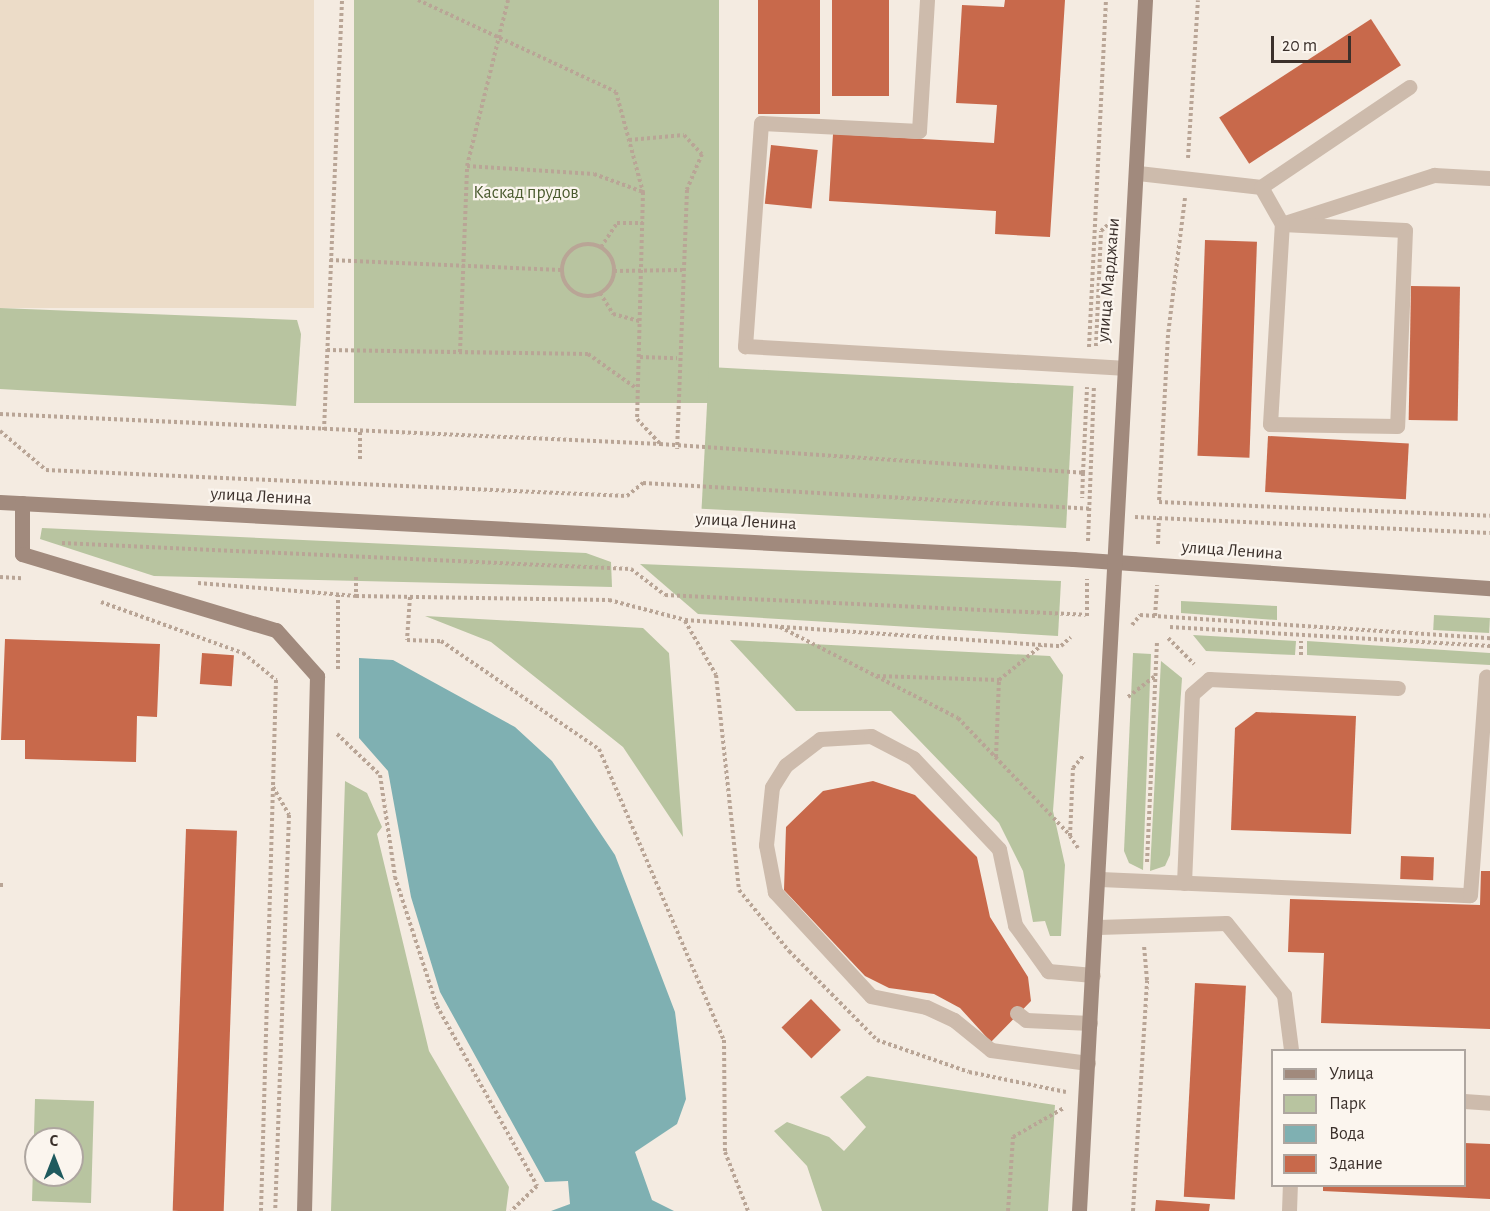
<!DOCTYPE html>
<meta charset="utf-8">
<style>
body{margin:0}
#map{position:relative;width:1490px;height:1211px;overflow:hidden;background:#f4ebe1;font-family:"Alegreya Sans",sans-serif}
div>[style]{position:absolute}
.green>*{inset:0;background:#b8c4a0;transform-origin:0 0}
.plaza>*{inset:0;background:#ecdcc8;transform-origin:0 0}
.water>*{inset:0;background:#7fb0b2}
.building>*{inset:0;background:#c8694b;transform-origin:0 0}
.path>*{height:4px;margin-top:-2px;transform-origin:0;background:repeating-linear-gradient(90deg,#b9a596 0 3px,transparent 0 6px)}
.path>.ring{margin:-2px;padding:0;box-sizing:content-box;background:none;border:4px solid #b9a596;border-radius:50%}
.lane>*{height:15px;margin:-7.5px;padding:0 7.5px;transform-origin:7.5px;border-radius:7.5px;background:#cdbbac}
.secondary>*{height:15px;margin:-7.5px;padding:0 7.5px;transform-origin:7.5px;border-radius:7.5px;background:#a18a7d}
span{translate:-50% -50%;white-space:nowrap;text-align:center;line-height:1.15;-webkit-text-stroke:4.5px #fbf5ee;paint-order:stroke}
.park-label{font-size:18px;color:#4a5a2e}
.street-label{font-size:18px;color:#3b302b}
.legend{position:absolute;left:1271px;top:1049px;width:195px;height:138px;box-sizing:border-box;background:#fbf5ee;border:2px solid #aea6a0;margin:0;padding:8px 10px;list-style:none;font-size:18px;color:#3b302b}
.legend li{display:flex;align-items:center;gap:12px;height:30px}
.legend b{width:30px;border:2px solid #aea6a0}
.north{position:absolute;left:24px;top:1127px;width:60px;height:60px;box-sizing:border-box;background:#fbf5ee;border:2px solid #aea6a0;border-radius:50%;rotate:0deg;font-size:16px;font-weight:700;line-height:24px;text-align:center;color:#3b302b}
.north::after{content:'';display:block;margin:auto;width:21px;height:27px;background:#1f5a5e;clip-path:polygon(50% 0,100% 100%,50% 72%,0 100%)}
.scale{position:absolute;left:1271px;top:36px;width:80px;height:27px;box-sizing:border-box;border:3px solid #3b302b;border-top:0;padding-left:8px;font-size:18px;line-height:21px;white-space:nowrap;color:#3b302b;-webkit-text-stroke:4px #fbf5ee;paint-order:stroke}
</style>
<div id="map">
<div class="green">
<i style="left:354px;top:0;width:365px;height:403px"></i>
<i style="clip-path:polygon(0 308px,297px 320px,301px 334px,296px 406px,0 389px)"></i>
<i style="left:709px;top:367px;width:365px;height:142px;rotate:3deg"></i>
<i style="clip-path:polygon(42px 528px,586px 553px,611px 562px,612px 587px,154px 576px,40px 539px)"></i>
<i style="clip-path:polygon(640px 564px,1061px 581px,1058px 636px,698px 614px)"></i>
<i style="clip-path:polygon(1181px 601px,1277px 606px,1277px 620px,1181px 613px)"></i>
<i style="left:1434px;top:615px;width:56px;height:15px;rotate:3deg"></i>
<i style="clip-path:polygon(425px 616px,643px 628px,669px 653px,683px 837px,623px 747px,491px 642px)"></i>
<i style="clip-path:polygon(1193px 635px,1296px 641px,1295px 655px,1206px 651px)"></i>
<i style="clip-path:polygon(730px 640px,1050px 656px,1063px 675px,1053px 811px,1065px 865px,1061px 936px,1050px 936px,1045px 921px,1033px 922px,1023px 871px,999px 823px,891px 711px,796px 711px)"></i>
<i style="clip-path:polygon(1307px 641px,1490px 653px,1490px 665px,1307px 655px)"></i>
<i style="clip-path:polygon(1133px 653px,1151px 654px,1143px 870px,1129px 863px,1124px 851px)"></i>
<i style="clip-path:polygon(1161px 661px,1182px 678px,1170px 855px,1165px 866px,1150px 871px)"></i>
<i style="clip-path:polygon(345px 781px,367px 793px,382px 827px,377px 834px,429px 1051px,509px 1187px,506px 1211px,331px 1211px)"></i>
<i style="clip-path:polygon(867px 1076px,1055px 1105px,1048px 1211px,822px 1211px,807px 1166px,774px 1131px,787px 1122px,829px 1137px,844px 1151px,866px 1127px,840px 1097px)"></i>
<i style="clip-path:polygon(evenodd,35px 1099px,94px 1101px,91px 1203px,32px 1201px,35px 1099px,36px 1139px,72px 1139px,72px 1175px,36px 1175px,36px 1139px)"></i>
</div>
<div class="plaza">
<i style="left:0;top:0;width:314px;height:308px"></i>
</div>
<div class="water">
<i style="clip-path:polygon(359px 658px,393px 660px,515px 727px,552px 761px,615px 855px,675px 1012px,686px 1099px,677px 1124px,635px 1152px,652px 1200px,674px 1211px,551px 1211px,570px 1204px,568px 1181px,545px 1182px,440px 992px,411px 897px,388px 771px,359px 738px)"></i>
</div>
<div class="building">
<i style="left:758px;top:0;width:62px;height:114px"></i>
<i style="left:832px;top:0;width:57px;height:96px"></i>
<i style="clip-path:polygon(1005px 0,1065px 0,1050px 237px,995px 234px,996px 211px,829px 201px,833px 134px,994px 143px,997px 105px,956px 103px,962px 5px,1004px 7px)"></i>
<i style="left:1371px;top:19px;width:55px;height:181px;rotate:57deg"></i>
<i style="left:771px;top:145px;width:47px;height:59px;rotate:6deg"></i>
<i style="left:1205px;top:240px;width:52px;height:216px;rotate:2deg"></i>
<i style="left:1411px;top:286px;width:49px;height:134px;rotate:1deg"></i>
<i style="left:1268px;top:436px;width:141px;height:56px;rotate:3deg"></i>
<i style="clip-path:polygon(5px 639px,160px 644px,157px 717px,137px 716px,136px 762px,25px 759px,25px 740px,1px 740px)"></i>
<i style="left:202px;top:653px;width:32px;height:31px;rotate:4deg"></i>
<i style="clip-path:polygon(1256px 712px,1356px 716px,1351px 834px,1231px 830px,1235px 728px)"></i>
<i style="clip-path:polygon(873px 781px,915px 795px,977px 857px,990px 917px,1028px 977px,1031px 1001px,991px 1042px,960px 1008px,934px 994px,889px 988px,865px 976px,784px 890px,786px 827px,823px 791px)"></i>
<i style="left:186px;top:829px;width:51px;height:382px;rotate:2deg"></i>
<i style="left:1401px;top:856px;width:33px;height:23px;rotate:2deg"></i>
<i style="clip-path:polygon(1481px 871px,1490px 871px,1490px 1029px,1321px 1023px,1324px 953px,1288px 952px,1290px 899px,1480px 905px)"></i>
<i style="left:1195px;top:983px;width:51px;height:214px;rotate:3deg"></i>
<i style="left:811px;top:999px;width:43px;height:41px;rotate:46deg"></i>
<i style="clip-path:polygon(1464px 1143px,1490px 1144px,1490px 1199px,1323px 1191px,1323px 1186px,1464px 1186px)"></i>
<i style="clip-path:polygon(1156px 1200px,1210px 1204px,1209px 1211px,1155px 1211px)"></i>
</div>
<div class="path">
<i style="left:418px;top:0;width:218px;rotate:24.9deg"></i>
<i style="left:616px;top:92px;width:104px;rotate:74.9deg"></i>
<i style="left:643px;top:192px;width:227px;rotate:91.5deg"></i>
<i style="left:637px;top:419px;width:33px;rotate:47deg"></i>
<i style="left:629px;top:140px;width:55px;rotate:-5.2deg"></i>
<i style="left:684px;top:135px;width:26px;rotate:47deg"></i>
<i style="left:702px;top:154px;width:39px;rotate:113deg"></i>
<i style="left:687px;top:190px;width:259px;rotate:92.2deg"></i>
<i style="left:1188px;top:158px;width:158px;rotate:-86.4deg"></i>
<i style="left:467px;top:166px;width:127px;rotate:3.6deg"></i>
<i style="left:594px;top:174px;width:52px;rotate:20.2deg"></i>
<i style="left:1185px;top:198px;width:138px;rotate:97.1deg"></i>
<i style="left:1168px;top:335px;width:167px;rotate:93.1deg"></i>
<i style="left:1159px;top:502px;width:331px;rotate:2.4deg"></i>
<i class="ring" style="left:562px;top:244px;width:48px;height:48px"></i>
<i style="left:601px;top:247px;width:29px;rotate:-56deg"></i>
<i style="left:617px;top:223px;width:26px"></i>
<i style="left:330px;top:260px;width:231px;rotate:2.5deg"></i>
<i style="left:614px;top:271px;width:68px;rotate:-0.8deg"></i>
<i style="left:600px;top:293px;width:25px;rotate:58deg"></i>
<i style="left:613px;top:314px;width:28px;rotate:15deg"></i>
<i style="left:1096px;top:346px;width:115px;rotate:-87.5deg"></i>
<i style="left:1101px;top:231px;width:15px;rotate:-42deg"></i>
<i style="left:1089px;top:347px;width:347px;rotate:-87.2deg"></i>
<i style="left:327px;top:350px;width:261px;rotate:0.9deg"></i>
<i style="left:588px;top:354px;width:59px;rotate:35.3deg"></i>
<i style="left:460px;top:352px;width:186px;rotate:-87.8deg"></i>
<i style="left:467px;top:166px;width:171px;rotate:-76.1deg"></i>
<i style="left:640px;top:357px;width:37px;rotate:2deg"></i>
<i style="left:0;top:414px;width:661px;rotate:2.6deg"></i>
<i style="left:660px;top:444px;width:424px;rotate:3.9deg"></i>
<i style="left:1083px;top:473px;width:25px;rotate:92deg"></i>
<i style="left:324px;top:430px;width:430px;rotate:-87.6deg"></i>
<i style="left:0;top:431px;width:60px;rotate:40.3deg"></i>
<i style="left:46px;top:470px;width:582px;rotate:2.56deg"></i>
<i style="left:627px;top:496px;width:21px;rotate:-39deg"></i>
<i style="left:643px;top:483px;width:448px;rotate:3.3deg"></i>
<i style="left:360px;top:459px;width:28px;rotate:-90deg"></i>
<i style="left:1083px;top:473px;width:86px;rotate:-87.3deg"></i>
<i style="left:1135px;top:517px;width:355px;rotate:2.6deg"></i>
<i style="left:1088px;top:541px;width:154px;rotate:-87.8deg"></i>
<i style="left:62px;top:543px;width:570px;rotate:2.62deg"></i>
<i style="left:631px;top:569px;width:43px;rotate:37.4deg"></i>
<i style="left:665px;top:595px;width:421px;rotate:2.7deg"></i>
<i style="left:1158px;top:544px;width:26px;rotate:-88deg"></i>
<i style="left:0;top:577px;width:22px;rotate:3deg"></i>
<i style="left:356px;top:577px;width:19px;rotate:90deg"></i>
<i style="left:198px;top:583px;width:159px;rotate:4.7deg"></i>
<i style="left:356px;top:596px;width:253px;rotate:0.9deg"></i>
<i style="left:609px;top:600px;width:79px;rotate:14.7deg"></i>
<i style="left:685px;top:620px;width:377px;rotate:4deg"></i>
<i style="left:1061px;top:646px;width:13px;rotate:-42deg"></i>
<i style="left:410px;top:597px;width:43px;rotate:94deg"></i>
<i style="left:407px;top:640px;width:34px;rotate:2deg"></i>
<i style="left:441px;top:641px;width:191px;rotate:34.4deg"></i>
<i style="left:599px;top:749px;width:317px;rotate:66.8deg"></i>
<i style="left:724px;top:1040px;width:112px;rotate:89.5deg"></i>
<i style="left:725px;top:1152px;width:63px;rotate:68.7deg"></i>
<i style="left:101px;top:602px;width:151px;rotate:19.8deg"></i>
<i style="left:243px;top:653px;width:43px;rotate:39.3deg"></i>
<i style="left:276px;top:680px;width:531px;rotate:91.62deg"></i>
<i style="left:1087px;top:616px;width:37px;rotate:-90deg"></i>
<i style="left:1155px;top:616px;width:31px;rotate:-86deg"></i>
<i style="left:685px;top:621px;width:62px;rotate:60.1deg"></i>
<i style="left:716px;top:675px;width:216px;rotate:83.9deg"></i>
<i style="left:739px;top:890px;width:79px;rotate:50.7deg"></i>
<i style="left:789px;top:951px;width:125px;rotate:45.3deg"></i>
<i style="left:877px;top:1040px;width:97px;rotate:19.2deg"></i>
<i style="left:969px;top:1072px;width:99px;rotate:11.7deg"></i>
<i style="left:1132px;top:625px;width:13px;rotate:-51deg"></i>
<i style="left:1140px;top:615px;width:351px;rotate:3.8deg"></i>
<i style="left:780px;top:627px;width:200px;rotate:27.1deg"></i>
<i style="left:958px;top:718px;width:162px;rotate:46.3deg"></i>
<i style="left:1170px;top:627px;width:321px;rotate:3.4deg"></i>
<i style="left:1168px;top:638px;width:37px;rotate:45deg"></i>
<i style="left:1301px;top:655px;width:14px;rotate:-90deg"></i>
<i style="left:338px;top:669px;width:74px;rotate:-90deg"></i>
<i style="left:877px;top:676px;width:122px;rotate:1.9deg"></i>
<i style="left:1128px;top:697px;width:34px;rotate:-38deg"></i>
<i style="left:337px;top:734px;width:59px;rotate:43.6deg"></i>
<i style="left:380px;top:775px;width:103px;rotate:81.6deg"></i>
<i style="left:395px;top:877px;width:136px;rotate:72deg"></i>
<i style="left:437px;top:1006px;width:206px;rotate:60.9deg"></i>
<i style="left:537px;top:1186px;width:36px;rotate:136deg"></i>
<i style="left:996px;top:757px;width:77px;rotate:-87.8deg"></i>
<i style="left:999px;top:680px;width:55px;rotate:-39.1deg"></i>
<i style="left:273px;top:787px;width:32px;rotate:60deg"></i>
<i style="left:289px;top:815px;width:396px;rotate:92deg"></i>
<i style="left:1078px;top:848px;width:14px;rotate:-124deg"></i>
<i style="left:1070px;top:836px;width:68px;rotate:-87.5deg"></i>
<i style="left:1073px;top:768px;width:16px;rotate:-50deg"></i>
<i style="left:1147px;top:862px;width:221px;rotate:-87.4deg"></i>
<i style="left:0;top:885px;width:4px"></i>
<i style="left:1008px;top:1211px;width:74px;rotate:-86.1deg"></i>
<i style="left:1013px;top:1137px;width:59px;rotate:-29.6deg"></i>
<i style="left:1133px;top:1211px;width:231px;rotate:-86.5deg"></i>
<i style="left:1147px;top:980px;width:36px;rotate:-95deg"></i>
</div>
<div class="lane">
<i style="left:927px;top:0;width:131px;rotate:93.5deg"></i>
<i style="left:919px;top:131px;width:158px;rotate:-177.1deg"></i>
<i style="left:761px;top:123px;width:224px;rotate:94.1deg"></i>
<i style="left:745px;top:346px;width:378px;rotate:3.3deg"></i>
<i style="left:1138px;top:173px;width:124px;rotate:6.5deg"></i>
<i style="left:1261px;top:187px;width:179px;rotate:-34deg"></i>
<i style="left:1261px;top:187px;width:43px;rotate:60.4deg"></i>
<i style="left:1282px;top:224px;width:160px;rotate:-17.9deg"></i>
<i style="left:1434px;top:175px;width:56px;rotate:3.1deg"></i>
<i style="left:1282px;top:224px;width:123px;rotate:2.8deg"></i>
<i style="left:1405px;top:230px;width:196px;rotate:92.3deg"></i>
<i style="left:1397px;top:426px;width:127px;rotate:-179.1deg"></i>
<i style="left:1270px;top:424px;width:200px;rotate:-86.6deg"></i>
<i style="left:1100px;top:879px;width:370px;rotate:2.5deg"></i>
<i style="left:1470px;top:895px;width:219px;rotate:-85.8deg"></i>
<i style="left:1184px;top:883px;width:189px;rotate:-87.6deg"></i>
<i style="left:1192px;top:694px;width:23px;rotate:-41deg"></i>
<i style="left:1209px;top:679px;width:189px;rotate:2.7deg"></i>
<i style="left:1098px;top:927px;width:128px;rotate:-1.8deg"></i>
<i style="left:1226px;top:923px;width:92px;rotate:51.1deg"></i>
<i style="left:1284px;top:995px;width:55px;rotate:82.7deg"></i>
<i style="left:1017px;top:1013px;width:11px;rotate:38deg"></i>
<i style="left:1026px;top:1020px;width:64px;rotate:2.7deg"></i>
<i style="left:1088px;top:1063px;width:98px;rotate:-172.4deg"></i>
<i style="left:991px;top:1050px;width:48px;rotate:-141deg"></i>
<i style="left:954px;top:1020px;width:31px;rotate:-155deg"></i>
<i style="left:926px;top:1007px;width:56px;rotate:-168.7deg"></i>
<i style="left:871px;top:996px;width:142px;rotate:-132.7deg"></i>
<i style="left:775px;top:892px;width:48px;rotate:-100.8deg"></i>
<i style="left:766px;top:845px;width:58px;rotate:-84.1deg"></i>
<i style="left:772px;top:787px;width:26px;rotate:-58deg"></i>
<i style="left:786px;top:765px;width:43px;rotate:-37.4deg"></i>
<i style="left:820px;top:739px;width:51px;rotate:-3.4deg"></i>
<i style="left:871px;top:736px;width:47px;rotate:27.6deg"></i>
<i style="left:913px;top:758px;width:125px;rotate:46.6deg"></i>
<i style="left:999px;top:849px;width:78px;rotate:78.1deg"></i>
<i style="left:1015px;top:925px;width:57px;rotate:54.3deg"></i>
<i style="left:1048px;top:971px;width:45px;rotate:5.1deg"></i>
<i style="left:1464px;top:1101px;width:26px;rotate:4deg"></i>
<i style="left:1289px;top:1211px;width:25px;rotate:-88deg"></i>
</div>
<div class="secondary">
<i style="left:0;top:502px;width:1075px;rotate:3.04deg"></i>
<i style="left:1073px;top:559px;width:418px;rotate:4deg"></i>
<i style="left:22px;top:503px;width:51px;rotate:90deg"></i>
<i style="left:22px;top:554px;width:265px;rotate:16.7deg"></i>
<i style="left:276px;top:630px;width:62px;rotate:48.3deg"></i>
<i style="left:317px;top:676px;width:535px;rotate:91.39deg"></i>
<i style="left:1079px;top:1211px;width:1213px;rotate:-86.88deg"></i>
</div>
<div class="park-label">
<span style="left:526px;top:193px">Каскад прудов</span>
</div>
<div class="street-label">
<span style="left:1109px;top:280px;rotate:-85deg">улица Марджани</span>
<span style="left:261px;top:497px;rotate:3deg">улица Ленина</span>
<span style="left:746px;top:522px;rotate:3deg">улица Ленина</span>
<span style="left:1232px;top:551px;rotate:4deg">улица Ленина</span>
</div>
<ul class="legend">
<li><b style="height:8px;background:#a18a7d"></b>Улица</li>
<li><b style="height:16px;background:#b8c4a0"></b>Парк</li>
<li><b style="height:16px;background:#7fb0b2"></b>Вода</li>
<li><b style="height:16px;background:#c8694b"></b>Здание</li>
</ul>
<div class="north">С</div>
<div class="scale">20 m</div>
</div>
